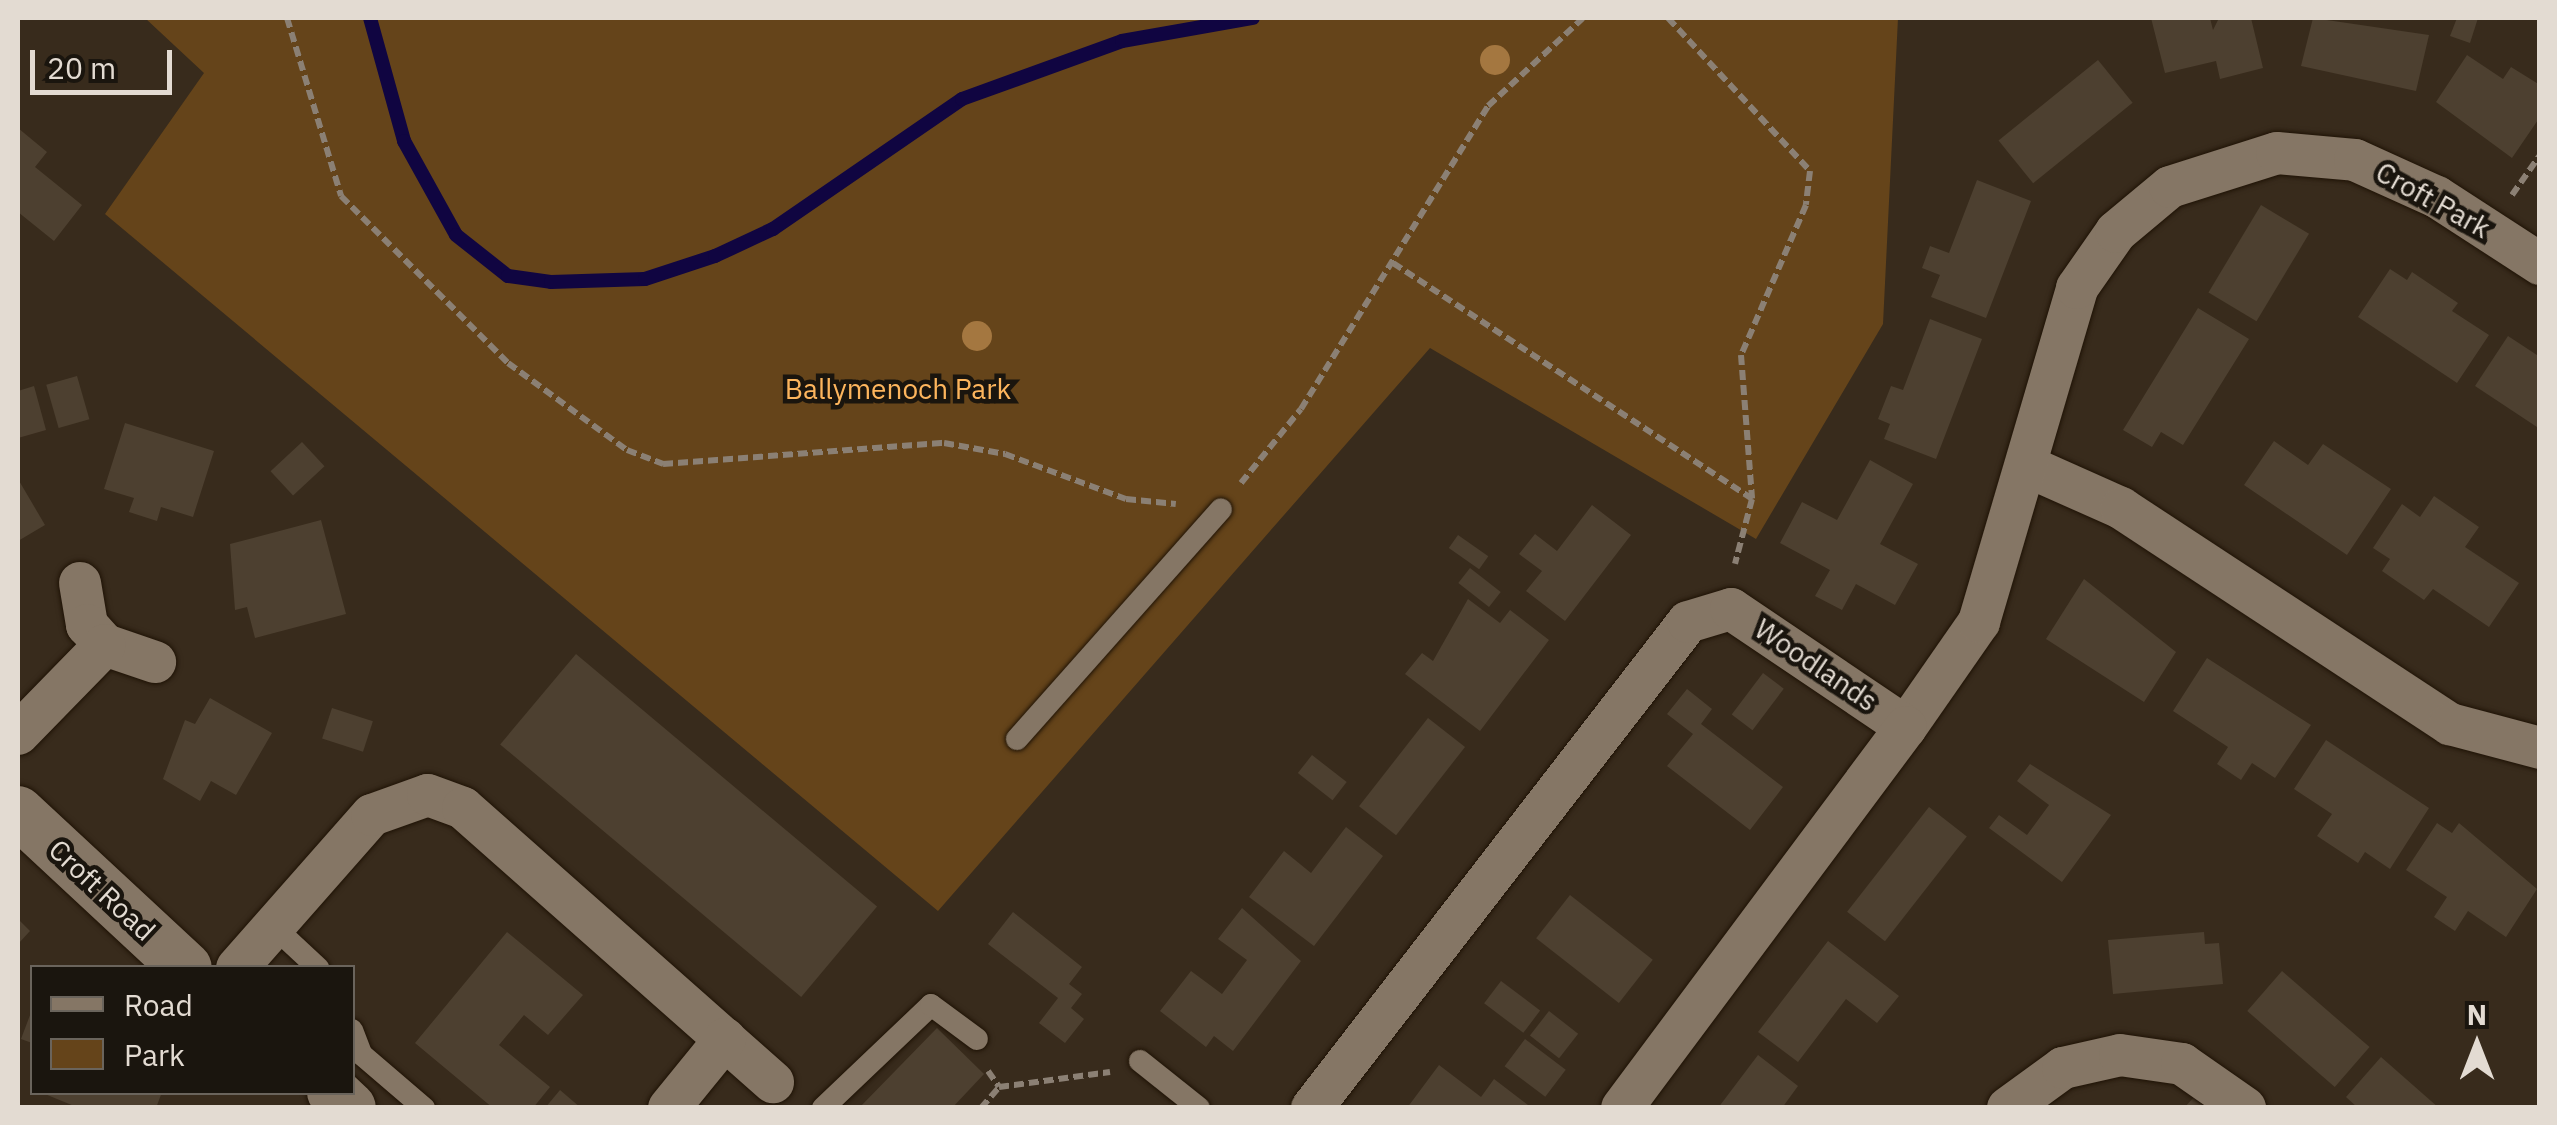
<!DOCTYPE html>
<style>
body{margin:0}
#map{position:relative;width:2557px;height:1125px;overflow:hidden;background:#382b1c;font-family:"IBM Plex Sans",sans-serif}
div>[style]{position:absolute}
.green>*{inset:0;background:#65441a}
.stream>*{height:14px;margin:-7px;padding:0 7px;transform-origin:7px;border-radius:7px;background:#100541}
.building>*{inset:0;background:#4d4030;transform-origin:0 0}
.path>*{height:6px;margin-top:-3px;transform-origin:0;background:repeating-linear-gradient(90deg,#8b8074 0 10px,transparent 0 15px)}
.roads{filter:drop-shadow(0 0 2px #1f1306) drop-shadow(0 0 2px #1f1306)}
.service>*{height:22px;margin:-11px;padding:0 11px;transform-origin:11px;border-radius:11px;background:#857665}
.minor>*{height:42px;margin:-21px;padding:0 21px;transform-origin:21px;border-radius:21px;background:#857665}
.tertiary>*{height:52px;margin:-26px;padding:0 26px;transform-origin:26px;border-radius:26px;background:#857665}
.trees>*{width:30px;height:30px;margin:-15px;border-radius:50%;background:#a47740}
span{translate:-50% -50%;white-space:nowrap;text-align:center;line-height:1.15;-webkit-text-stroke:9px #1a150e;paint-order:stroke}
.street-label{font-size:28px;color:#e3dbd2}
.park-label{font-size:28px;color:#fdb55d}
.frame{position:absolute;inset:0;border:20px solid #e3dbd2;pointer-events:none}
.legend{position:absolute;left:30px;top:965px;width:325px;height:130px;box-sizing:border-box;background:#1a150e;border:2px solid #6a645c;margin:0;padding:12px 18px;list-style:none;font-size:30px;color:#e3dbd2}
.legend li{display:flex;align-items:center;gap:20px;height:50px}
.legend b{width:50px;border:2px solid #6a645c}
.north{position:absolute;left:2427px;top:995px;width:100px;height:100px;-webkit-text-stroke:8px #1a150e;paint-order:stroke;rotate:0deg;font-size:28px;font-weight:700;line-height:40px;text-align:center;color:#e3dbd2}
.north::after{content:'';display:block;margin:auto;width:35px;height:45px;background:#e3dbd2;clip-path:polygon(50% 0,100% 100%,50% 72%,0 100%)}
.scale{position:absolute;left:30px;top:50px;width:142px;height:45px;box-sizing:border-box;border:5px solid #e3dbd2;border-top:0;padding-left:12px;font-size:30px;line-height:35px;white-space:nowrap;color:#e3dbd2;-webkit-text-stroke:8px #1a150e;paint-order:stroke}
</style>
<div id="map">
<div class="green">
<i style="clip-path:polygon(145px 18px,1898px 18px,1883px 324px,1756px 539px,1430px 348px,938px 911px,105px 214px,204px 73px)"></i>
</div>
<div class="stream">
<i style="left:370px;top:18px;width:128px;rotate:74.5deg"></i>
<i style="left:404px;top:141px;width:107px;rotate:61deg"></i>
<i style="left:456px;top:235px;width:66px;rotate:38.3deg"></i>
<i style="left:508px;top:276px;width:43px;rotate:7.9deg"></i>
<i style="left:551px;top:282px;width:94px;rotate:-1.8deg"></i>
<i style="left:645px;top:279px;width:74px;rotate:-18.2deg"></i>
<i style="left:715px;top:256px;width:64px;rotate:-25deg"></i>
<i style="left:773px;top:229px;width:229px;rotate:-34.5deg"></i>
<i style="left:962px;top:99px;width:170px;rotate:-19.9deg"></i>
<i style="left:1122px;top:41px;width:133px;rotate:-10deg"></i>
</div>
<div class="building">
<i style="clip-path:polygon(2151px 18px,2210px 18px,2213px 30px,2219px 18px,2251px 18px,2263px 68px,2220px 79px,2216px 61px,2165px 73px)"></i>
<i style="clip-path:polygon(2313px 18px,2429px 35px,2416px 91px,2301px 66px)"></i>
<i style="clip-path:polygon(2457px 18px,2478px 18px,2470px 43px,2450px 36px)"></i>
<i style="clip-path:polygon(2467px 55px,2503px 79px,2511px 67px,2540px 85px,2540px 117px,2512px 158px,2436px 102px)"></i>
<i style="left:2098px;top:60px;width:55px;height:128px;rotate:51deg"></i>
<i style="clip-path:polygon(18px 128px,47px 152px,35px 167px,82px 205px,54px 241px,18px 212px)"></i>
<i style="clip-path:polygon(1977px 180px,2031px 201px,1986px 318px,1931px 297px,1940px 275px,1922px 268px,1930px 246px,1949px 253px)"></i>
<i style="left:2261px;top:205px;width:56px;height:102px;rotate:31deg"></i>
<i style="clip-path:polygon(2390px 269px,2407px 280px,2412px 272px,2458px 303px,2452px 311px,2489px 335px,2457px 383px,2358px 317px)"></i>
<i style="clip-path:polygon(2198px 308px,2249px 339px,2183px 445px,2161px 432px,2152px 447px,2123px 430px)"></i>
<i style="clip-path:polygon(1930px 319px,1982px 339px,1936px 459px,1884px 439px,1890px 424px,1878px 419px,1891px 386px,1903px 390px)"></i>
<i style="clip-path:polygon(2508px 336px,2540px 357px,2540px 429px,2475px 386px)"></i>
<i style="left:77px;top:376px;width:45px;height:32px;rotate:74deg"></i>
<i style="clip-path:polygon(34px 386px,46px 430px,18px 438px,18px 391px)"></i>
<i style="clip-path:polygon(125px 423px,214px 451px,193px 517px,161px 507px,157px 521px,129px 512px,134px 498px,104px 489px)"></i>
<i style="clip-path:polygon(2274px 441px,2308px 465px,2323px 444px,2391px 489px,2347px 555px,2244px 485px)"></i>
<i style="left:302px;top:442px;width:33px;height:43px;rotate:47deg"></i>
<i style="clip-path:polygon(1870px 460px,1913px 484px,1880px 544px,1918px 564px,1895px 605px,1856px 584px,1842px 610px,1815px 596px,1830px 570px,1780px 543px,1802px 502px,1837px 520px)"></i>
<i style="clip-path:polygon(18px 479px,45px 525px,18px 541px)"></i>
<i style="clip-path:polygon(2434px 496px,2479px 527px,2465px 547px,2519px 583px,2489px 627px,2433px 589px,2424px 600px,2382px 571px,2390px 559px,2373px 548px,2402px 504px,2420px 517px)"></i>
<i style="clip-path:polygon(1592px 505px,1631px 535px,1565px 621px,1526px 591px,1542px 571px,1519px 554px,1535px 534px,1557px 551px)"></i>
<i style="clip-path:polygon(321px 520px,346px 614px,255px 638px,247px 607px,235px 610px,230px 544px)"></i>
<i style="left:1458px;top:535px;width:37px;height:16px;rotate:35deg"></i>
<i style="left:1470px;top:568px;width:39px;height:19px;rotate:38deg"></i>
<i style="clip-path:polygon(2084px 579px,2176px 652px,2144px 702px,2046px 639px)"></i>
<i style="clip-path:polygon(1468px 599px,1500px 623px,1510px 610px,1549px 640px,1480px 731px,1405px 674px,1422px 653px,1433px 661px)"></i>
<i style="left:576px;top:654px;width:393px;height:118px;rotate:40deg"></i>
<i style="clip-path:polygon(2207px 658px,2311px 725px,2275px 778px,2252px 763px,2241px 780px,2217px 764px,2228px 747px,2173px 711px)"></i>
<i style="left:1763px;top:673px;width:26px;height:52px;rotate:37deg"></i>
<i style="clip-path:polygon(1687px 689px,1712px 709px,1701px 724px,1783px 787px,1750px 830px,1667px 766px,1693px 734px,1667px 714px)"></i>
<i style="clip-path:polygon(210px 698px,272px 733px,236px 795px,211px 781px,200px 801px,163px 779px,185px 720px,195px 724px)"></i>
<i style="left:332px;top:708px;width:43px;height:32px;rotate:18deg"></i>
<i style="left:1428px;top:718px;width:47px;height:112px;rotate:38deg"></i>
<i style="clip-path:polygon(2326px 740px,2429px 808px,2390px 869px,2365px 852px,2358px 863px,2317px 836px,2332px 814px,2294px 789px)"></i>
<i style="left:1312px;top:755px;width:44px;height:23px;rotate:38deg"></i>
<i style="clip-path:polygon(2030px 764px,2111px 815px,2062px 882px,1989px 828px,1999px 815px,2027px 835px,2049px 805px,2017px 781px)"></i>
<i style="left:1929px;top:807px;width:48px;height:133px;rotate:38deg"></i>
<i style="clip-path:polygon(2437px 823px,2452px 833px,2459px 823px,2537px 889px,2506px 937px,2468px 911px,2455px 931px,2434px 917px,2447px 897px,2406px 870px)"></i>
<i style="clip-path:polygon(1346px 827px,1383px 856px,1314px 946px,1249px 897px,1284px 851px,1311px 873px)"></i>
<i style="left:1570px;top:895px;width:105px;height:55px;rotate:38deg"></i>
<i style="clip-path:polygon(1242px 908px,1301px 961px,1233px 1051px,1214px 1036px,1206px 1047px,1160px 1011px,1191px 971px,1222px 994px,1247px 960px,1218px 939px)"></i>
<i style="clip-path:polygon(1013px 912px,1082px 967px,1069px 984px,1082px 994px,1071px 1008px,1084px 1019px,1065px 1043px,1039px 1023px,1058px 998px,988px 944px)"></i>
<i style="clip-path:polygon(18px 919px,30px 931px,18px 944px)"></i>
<i style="clip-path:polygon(507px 932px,583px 995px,548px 1035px,524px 1015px,499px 1045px,550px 1087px,533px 1108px,493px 1108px,415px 1043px)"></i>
<i style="clip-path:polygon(2204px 932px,2205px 944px,2219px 943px,2223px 984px,2113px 994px,2108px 940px)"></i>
<i style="clip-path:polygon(1828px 941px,1899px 996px,1877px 1023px,1846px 999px,1798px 1062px,1758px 1032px)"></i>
<i style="left:2282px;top:971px;width:116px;height:53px;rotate:41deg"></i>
<i style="left:1501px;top:981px;width:49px;height:28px;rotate:37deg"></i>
<i style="clip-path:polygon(32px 1010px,32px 1043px,21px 1039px)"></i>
<i style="left:1549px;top:1011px;width:37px;height:31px;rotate:38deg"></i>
<i style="clip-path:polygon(937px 1028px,984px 1074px,952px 1108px,859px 1108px)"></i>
<i style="left:1525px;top:1039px;width:51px;height:34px;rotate:37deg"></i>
<i style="clip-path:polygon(1758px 1055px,1798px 1086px,1782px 1108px,1718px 1108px)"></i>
<i style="clip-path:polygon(2381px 1057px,2439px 1108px,2358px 1108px,2346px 1097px)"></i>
<i style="clip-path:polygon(1439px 1065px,1481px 1097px,1494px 1079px,1532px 1108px,1407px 1108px)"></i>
<i style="clip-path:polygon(560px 1090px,581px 1108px,545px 1108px)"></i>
<i style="clip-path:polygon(40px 1092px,162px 1092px,156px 1108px,79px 1108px)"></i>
<i style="clip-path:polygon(2194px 1097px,2205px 1108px,2184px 1108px)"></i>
</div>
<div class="path">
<i style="left:287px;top:18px;width:186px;rotate:73.1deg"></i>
<i style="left:341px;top:196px;width:236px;rotate:45deg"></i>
<i style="left:508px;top:363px;width:147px;rotate:36.2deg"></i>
<i style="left:627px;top:450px;width:39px;rotate:21deg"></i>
<i style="left:663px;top:464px;width:282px;rotate:-4.3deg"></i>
<i style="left:944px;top:443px;width:62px;rotate:10.2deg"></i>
<i style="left:1005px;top:454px;width:129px;rotate:20.4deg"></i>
<i style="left:1126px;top:499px;width:50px;rotate:5.7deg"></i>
<i style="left:1668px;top:18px;width:209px;rotate:47.1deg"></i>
<i style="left:1810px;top:171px;width:34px;rotate:97deg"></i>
<i style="left:1806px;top:205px;width:163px;rotate:113.4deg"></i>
<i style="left:1741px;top:355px;width:144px;rotate:85.6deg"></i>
<i style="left:2512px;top:195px;width:49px;rotate:-55deg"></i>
<i style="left:1393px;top:263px;width:430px;rotate:33.3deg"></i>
<i style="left:1752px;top:499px;width:67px;rotate:104.7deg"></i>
<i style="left:1241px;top:483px;width:95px;rotate:-51deg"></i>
<i style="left:1301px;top:409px;width:356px;rotate:-58.3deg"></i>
<i style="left:1488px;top:106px;width:129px;rotate:-42.8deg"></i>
<i style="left:988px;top:1071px;width:19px;rotate:55deg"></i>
<i style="left:999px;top:1087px;width:112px;rotate:-7.7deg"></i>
<i style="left:981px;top:1108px;width:28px;rotate:-49deg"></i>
</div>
<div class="roads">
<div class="service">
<i style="left:1017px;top:739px;width:307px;rotate:-48.4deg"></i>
<i style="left:273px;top:926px;width:62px;rotate:43deg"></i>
<i style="left:352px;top:1030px;width:26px;rotate:69deg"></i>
<i style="left:361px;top:1054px;width:83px;rotate:40.6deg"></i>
<i style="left:1140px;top:1061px;width:75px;rotate:38.5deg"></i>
<i style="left:823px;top:1108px;width:149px;rotate:-43.6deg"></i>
<i style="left:931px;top:1005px;width:57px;rotate:36.5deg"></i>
</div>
<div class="minor">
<i style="left:2029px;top:467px;width:101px;rotate:24deg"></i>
<i style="left:2121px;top:508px;width:394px;rotate:33.3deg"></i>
<i style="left:2450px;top:724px;width:93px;rotate:14.9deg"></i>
<i style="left:80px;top:583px;width:43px;rotate:80.5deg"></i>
<i style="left:87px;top:625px;width:27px;rotate:48deg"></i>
<i style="left:105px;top:645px;width:53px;rotate:18.8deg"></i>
<i style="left:1906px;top:727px;width:128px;rotate:-55.2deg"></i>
<i style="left:1979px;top:622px;width:348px;rotate:-73.6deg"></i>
<i style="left:2077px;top:288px;width:68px;rotate:-55.1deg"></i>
<i style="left:2116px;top:232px;width:70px;rotate:-39.8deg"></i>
<i style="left:2170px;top:187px;width:112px;rotate:-17.6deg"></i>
<i style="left:2277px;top:153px;width:78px;rotate:5.1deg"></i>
<i style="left:2355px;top:160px;width:90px;rotate:24.3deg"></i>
<i style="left:2437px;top:197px;width:123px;rotate:33deg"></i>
<i style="left:18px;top:734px;width:124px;rotate:-45.7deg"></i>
<i style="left:237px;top:968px;width:204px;rotate:-48.6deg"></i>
<i style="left:372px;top:815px;width:59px;rotate:-19.7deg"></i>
<i style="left:428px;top:795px;width:37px;rotate:20deg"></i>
<i style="left:463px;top:808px;width:414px;rotate:41.5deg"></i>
<i style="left:669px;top:1108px;width:89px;rotate:-50.9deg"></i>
<i style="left:1312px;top:1108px;width:614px;rotate:-52.27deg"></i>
<i style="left:1688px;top:622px;width:45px;rotate:-16.8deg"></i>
<i style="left:1731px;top:609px;width:211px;rotate:34deg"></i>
<i style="left:1906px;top:727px;width:475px;rotate:126.7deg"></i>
<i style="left:2008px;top:1108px;width:68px;rotate:-36deg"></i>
<i style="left:2063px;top:1068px;width:58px;rotate:-12.8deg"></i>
<i style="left:2120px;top:1055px;width:63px;rotate:8.3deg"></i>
<i style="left:2182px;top:1064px;width:77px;rotate:34.9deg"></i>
</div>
<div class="tertiary">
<i style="left:18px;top:812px;width:229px;rotate:42.9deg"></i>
<i style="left:333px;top:1092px;width:23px;rotate:43deg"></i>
</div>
</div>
<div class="trees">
<i style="left:1495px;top:60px"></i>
<i style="left:977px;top:336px"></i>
</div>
<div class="street-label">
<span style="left:2433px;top:200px;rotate:29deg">Croft Park</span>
<span style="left:1816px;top:665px;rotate:34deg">Woodlands</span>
<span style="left:102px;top:890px;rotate:43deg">Croft Road</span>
</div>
<div class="park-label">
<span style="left:898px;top:389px">Ballymenoch Park</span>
</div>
<div class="frame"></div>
<ul class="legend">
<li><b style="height:12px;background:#857665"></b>Road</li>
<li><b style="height:28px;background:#65441a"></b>Park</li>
</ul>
<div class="north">N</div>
<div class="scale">20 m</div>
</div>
